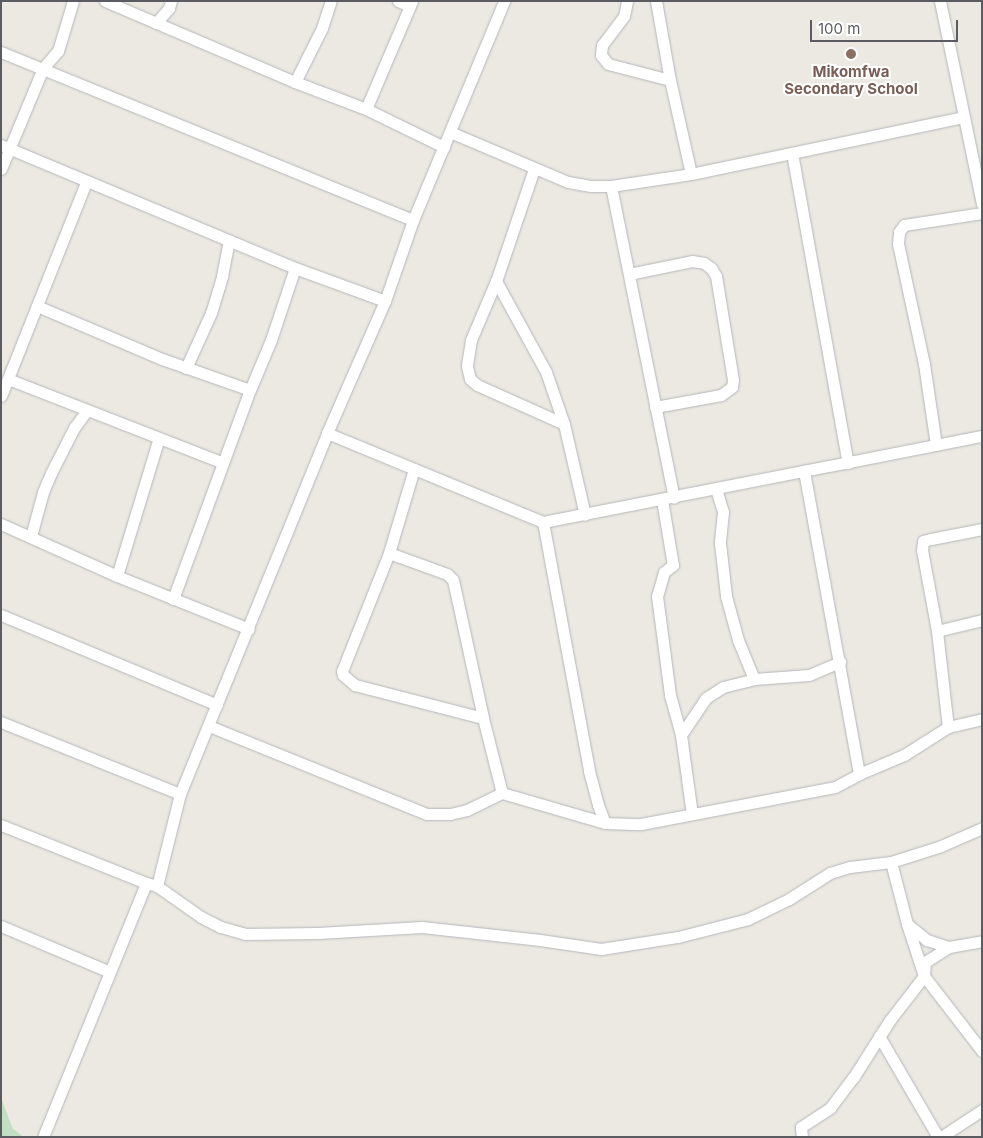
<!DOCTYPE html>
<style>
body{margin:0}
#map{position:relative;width:983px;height:1138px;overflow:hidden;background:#ebe9e1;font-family:Inter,sans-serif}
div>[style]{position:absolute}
.green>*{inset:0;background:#c0e0c1}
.roads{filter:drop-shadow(0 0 1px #b4b6ba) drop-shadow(0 0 1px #b4b6ba)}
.street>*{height:11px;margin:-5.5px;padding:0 5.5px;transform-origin:5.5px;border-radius:5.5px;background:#fff}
.dots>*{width:14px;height:14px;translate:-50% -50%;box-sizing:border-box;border:2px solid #fff;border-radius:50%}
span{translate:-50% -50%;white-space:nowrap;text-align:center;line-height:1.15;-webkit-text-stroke:4px #fff;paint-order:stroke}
.education-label{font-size:15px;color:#785e54;font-weight:700}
.frame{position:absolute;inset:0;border:2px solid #5a5c61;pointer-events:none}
.scale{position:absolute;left:810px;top:20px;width:148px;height:22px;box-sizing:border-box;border:2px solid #5a5c61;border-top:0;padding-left:6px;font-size:15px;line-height:18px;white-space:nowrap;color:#5a5c61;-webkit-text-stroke:4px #fff;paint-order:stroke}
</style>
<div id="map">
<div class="green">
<i style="clip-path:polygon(1px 1098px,13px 1129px,24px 1137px,1px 1137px)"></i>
</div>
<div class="roads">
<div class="street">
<i style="left:105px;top:1px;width:207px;rotate:23.1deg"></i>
<i style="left:295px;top:82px;width:76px;rotate:20.8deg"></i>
<i style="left:366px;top:109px;width:87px;rotate:26deg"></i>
<i style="left:398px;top:1px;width:13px;rotate:23deg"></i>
<i style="left:627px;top:1px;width:15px;rotate:101deg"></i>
<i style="left:624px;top:16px;width:36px;rotate:127deg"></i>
<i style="left:602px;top:45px;width:10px;rotate:96deg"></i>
<i style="left:601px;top:55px;width:11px;rotate:52deg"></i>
<i style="left:608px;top:64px;width:64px;rotate:14.5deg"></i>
<i style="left:656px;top:1px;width:80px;rotate:80deg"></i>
<i style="left:670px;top:80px;width:96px;rotate:77.4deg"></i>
<i style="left:940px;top:1px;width:207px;rotate:78.3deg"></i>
<i style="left:156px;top:23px;width:20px;rotate:-49deg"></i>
<i style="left:169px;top:8px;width:7px;rotate:-74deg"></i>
<i style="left:1px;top:52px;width:445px;rotate:22.2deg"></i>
<i style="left:295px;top:82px;width:60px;rotate:-63.4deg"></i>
<i style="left:322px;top:28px;width:28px;rotate:-72deg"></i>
<i style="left:366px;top:109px;width:117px;rotate:-66.9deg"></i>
<i style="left:450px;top:132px;width:128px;rotate:23deg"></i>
<i style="left:568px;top:182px;width:23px;rotate:10deg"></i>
<i style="left:591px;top:186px;width:20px"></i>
<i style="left:611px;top:186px;width:81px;rotate:-8.5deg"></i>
<i style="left:691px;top:174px;width:278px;rotate:-11.8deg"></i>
<i style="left:1px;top:145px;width:319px;rotate:22.7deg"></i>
<i style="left:295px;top:268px;width:96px;rotate:20.1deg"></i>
<i style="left:792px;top:153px;width:315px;rotate:79.8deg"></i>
<i style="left:1px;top:169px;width:109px;rotate:-67.4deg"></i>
<i style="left:43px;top:68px;width:23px;rotate:-49deg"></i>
<i style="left:58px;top:51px;width:52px;rotate:-73.3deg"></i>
<i style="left:534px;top:169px;width:118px;rotate:108.7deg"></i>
<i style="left:496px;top:281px;width:64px;rotate:113deg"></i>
<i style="left:471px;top:340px;width:26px;rotate:99deg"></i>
<i style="left:467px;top:366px;width:13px;rotate:77deg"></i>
<i style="left:470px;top:379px;width:9px;rotate:41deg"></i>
<i style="left:477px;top:385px;width:95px;rotate:24.1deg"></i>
<i style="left:564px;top:424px;width:93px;rotate:77deg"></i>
<i style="left:611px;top:186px;width:318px;rotate:78.6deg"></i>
<i style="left:629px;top:274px;width:64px;rotate:-11.7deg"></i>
<i style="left:692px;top:261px;width:12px;rotate:9deg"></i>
<i style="left:704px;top:263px;width:9px;rotate:36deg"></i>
<i style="left:711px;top:268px;width:9px;rotate:58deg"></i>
<i style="left:716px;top:276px;width:105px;rotate:80.7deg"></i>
<i style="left:733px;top:380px;width:7px;rotate:98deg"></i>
<i style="left:732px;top:387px;width:14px;rotate:144deg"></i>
<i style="left:721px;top:395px;width:67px;rotate:169.7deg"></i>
<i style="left:496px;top:281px;width:104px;rotate:61.2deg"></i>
<i style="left:546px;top:372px;width:55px;rotate:70.9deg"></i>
<i style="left:37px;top:306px;width:136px;rotate:23deg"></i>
<i style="left:162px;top:359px;width:93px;rotate:19.4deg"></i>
<i style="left:186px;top:368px;width:60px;rotate:-65.6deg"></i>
<i style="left:211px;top:313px;width:39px;rotate:-73deg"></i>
<i style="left:222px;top:276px;width:36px;rotate:-79deg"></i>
<i style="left:8px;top:379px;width:231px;rotate:21.3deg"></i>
<i style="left:1px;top:396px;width:230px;rotate:-68.3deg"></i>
<i style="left:327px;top:433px;width:234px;rotate:22.4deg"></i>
<i style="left:543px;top:522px;width:447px;rotate:-11.1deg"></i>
<i style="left:936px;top:445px;width:82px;rotate:-98.4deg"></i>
<i style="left:924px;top:364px;width:123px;rotate:-102.2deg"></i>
<i style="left:898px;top:244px;width:12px;rotate:-85deg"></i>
<i style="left:899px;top:232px;width:9px;rotate:-54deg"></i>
<i style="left:904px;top:225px;width:79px;rotate:-8.7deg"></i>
<i style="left:414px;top:469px;width:88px;rotate:106.6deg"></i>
<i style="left:389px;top:553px;width:127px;rotate:111.7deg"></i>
<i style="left:342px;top:671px;width:4px;rotate:76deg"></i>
<i style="left:343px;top:675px;width:16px;rotate:40deg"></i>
<i style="left:355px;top:685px;width:132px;rotate:14.5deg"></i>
<i style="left:483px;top:718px;width:77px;rotate:75.8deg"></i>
<i style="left:804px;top:471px;width:308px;rotate:79.7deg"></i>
<i style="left:716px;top:489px;width:24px;rotate:73deg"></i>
<i style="left:723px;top:512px;width:31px;rotate:96deg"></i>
<i style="left:720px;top:543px;width:53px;rotate:83.5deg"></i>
<i style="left:726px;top:596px;width:46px;rotate:74.7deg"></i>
<i style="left:738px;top:640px;width:42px;rotate:67.7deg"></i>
<i style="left:662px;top:500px;width:66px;rotate:80.4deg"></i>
<i style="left:673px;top:565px;width:11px;rotate:142deg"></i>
<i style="left:664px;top:572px;width:25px;rotate:106deg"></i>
<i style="left:657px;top:596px;width:100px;rotate:82.5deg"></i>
<i style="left:670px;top:695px;width:41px;rotate:74.6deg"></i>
<i style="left:681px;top:735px;width:80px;rotate:82.1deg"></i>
<i style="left:543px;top:522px;width:253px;rotate:79.5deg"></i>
<i style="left:589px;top:771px;width:35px;rotate:75deg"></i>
<i style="left:598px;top:805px;width:19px;rotate:69deg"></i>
<i style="left:1px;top:524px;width:127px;rotate:24.1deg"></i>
<i style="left:117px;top:576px;width:142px;rotate:21.9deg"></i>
<i style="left:982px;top:529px;width:52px;rotate:168.9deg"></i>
<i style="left:931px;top:539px;width:8px;rotate:166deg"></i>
<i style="left:923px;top:541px;width:9px;rotate:96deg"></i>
<i style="left:922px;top:550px;width:82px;rotate:79.5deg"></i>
<i style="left:937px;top:631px;width:46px;rotate:-13.7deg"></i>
<i style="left:31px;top:536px;width:46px;rotate:-74.7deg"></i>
<i style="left:43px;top:492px;width:21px;rotate:-67deg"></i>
<i style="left:51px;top:473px;width:51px;rotate:-62.9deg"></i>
<i style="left:74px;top:428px;width:22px;rotate:-54deg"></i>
<i style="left:389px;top:553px;width:62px;rotate:19.9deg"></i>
<i style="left:447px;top:574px;width:8px;rotate:45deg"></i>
<i style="left:453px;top:580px;width:141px;rotate:77.7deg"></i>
<i style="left:117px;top:576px;width:144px;rotate:-73.1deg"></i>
<i style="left:173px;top:599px;width:223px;rotate:-69.8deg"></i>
<i style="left:250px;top:390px;width:54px;rotate:-67.2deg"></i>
<i style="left:271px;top:340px;width:76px;rotate:-71.6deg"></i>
<i style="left:1px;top:615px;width:234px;rotate:22.6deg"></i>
<i style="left:937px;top:631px;width:97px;rotate:83.5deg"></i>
<i style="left:1px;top:722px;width:193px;rotate:21.9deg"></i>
<i style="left:209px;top:726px;width:235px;rotate:22deg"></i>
<i style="left:427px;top:814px;width:23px"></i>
<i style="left:450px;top:814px;width:17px;rotate:-13deg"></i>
<i style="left:467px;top:810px;width:39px;rotate:-26deg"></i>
<i style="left:502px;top:793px;width:107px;rotate:16.2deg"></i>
<i style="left:605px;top:823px;width:36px;rotate:2deg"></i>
<i style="left:641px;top:824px;width:197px;rotate:-10.8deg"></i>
<i style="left:835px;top:787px;width:27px;rotate:-28deg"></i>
<i style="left:859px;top:774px;width:49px;rotate:-22.9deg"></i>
<i style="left:904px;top:755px;width:52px;rotate:-32.5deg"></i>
<i style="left:948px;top:727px;width:35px;rotate:-13deg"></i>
<i style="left:681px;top:735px;width:45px;rotate:-56deg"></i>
<i style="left:706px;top:698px;width:20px;rotate:-33deg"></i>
<i style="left:723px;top:687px;width:32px;rotate:-14deg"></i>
<i style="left:754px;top:679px;width:55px;rotate:-4.2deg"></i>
<i style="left:809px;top:675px;width:34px;rotate:-23deg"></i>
<i style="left:1px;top:825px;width:156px;rotate:21.8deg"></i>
<i style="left:891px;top:862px;width:64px;rotate:75.5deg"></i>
<i style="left:907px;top:924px;width:55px;rotate:71.9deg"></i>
<i style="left:924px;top:976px;width:95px;rotate:52.3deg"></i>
<i style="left:157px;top:886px;width:54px;rotate:35.2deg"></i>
<i style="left:201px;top:917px;width:22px;rotate:27deg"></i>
<i style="left:221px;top:927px;width:25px;rotate:16deg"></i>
<i style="left:245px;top:934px;width:73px;rotate:-0.8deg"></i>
<i style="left:318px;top:933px;width:104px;rotate:-3.3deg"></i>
<i style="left:422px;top:927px;width:119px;rotate:6.3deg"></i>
<i style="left:540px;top:940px;width:62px;rotate:8.4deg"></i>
<i style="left:601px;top:949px;width:78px;rotate:-8.9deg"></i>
<i style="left:678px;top:937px;width:72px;rotate:-14.4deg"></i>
<i style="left:748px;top:919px;width:46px;rotate:-26deg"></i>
<i style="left:789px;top:899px;width:49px;rotate:-32.4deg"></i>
<i style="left:830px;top:873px;width:21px;rotate:-17deg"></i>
<i style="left:850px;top:867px;width:41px;rotate:-7deg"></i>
<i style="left:891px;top:862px;width:52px;rotate:-17.7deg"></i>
<i style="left:941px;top:846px;width:45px;rotate:-23.7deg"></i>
<i style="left:907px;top:924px;width:26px;rotate:39deg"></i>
<i style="left:927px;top:940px;width:23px;rotate:18deg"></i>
<i style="left:1px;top:926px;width:118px;rotate:22.9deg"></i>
<i style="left:879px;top:1036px;width:117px;rotate:59.7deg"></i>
<i style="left:43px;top:1137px;width:274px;rotate:-67.9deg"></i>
<i style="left:146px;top:883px;width:11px;rotate:15deg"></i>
<i style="left:157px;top:886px;width:95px;rotate:-76deg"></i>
<i style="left:180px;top:794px;width:390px;rotate:-67.8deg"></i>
<i style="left:327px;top:433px;width:144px;rotate:-66.3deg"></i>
<i style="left:385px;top:301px;width:86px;rotate:-70.9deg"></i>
<i style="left:413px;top:220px;width:237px;rotate:-67.4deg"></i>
<i style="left:802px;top:1137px;width:10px;rotate:-96deg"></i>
<i style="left:801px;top:1127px;width:35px;rotate:-33deg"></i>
<i style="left:830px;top:1108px;width:38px;rotate:-53deg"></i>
<i style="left:853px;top:1078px;width:69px;rotate:-57.5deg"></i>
<i style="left:890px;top:1020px;width:56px;rotate:-52.3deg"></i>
<i style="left:924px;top:976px;width:14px;rotate:-86deg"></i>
<i style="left:925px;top:962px;width:28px;rotate:-32deg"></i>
<i style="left:949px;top:947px;width:34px;rotate:-10deg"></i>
<i style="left:941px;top:1137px;width:49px;rotate:-33.4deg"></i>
</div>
</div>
<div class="dots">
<i style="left:851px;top:54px;background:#8d6e63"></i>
</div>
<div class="education-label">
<span style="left:851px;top:80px">Mikomfwa<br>Secondary School</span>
</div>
<div class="frame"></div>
<div class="scale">100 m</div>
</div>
